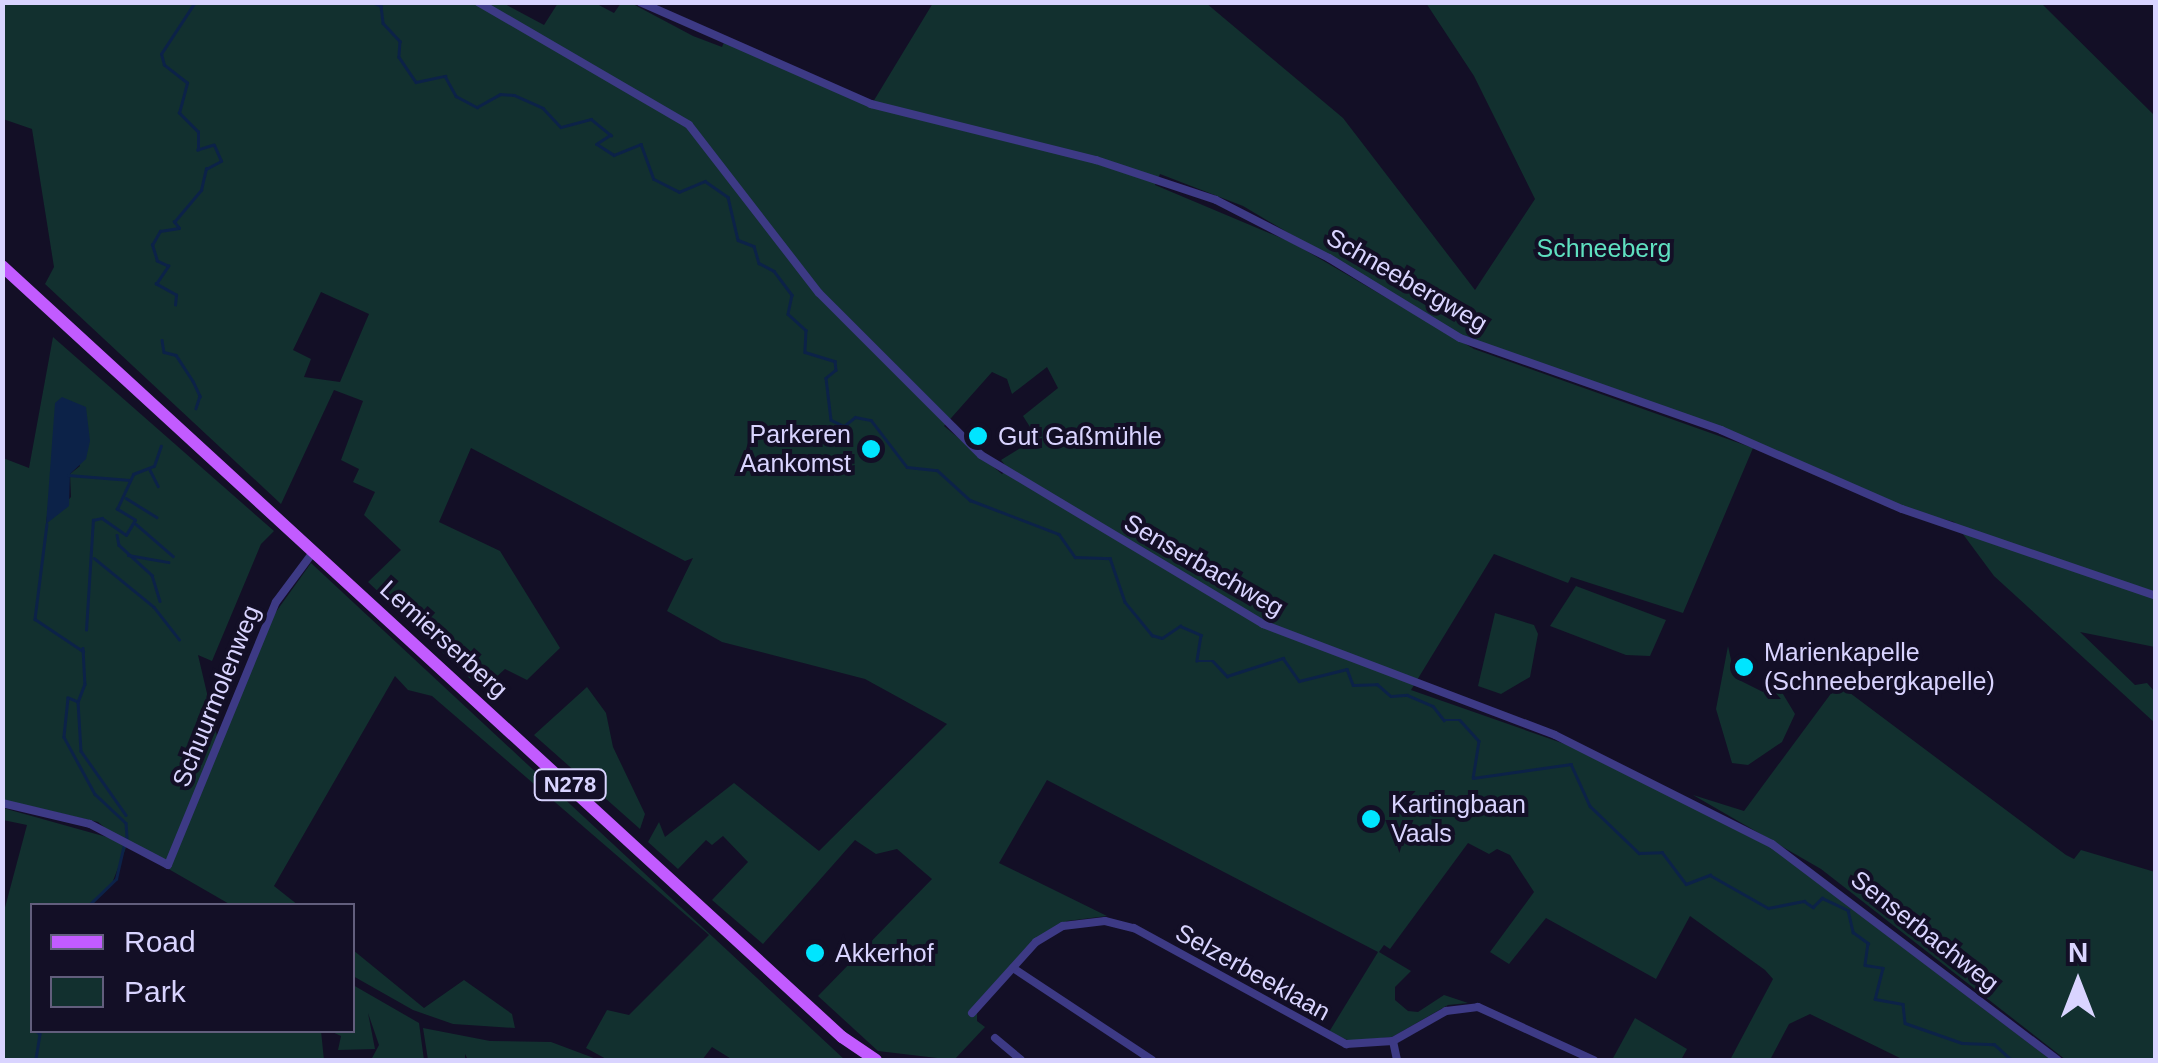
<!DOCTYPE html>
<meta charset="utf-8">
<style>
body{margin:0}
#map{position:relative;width:2158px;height:1063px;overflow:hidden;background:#130f26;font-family:Helvetica,sans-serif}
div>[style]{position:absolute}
.green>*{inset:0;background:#12302f}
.water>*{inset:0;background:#0c2248}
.stream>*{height:2.5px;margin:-1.25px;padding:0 1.25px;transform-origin:1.25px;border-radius:1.25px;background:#0c2248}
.street>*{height:8px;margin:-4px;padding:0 4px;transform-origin:4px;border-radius:4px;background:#3d3a85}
.primary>*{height:12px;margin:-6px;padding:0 6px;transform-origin:6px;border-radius:6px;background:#c25bff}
.dots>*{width:28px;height:28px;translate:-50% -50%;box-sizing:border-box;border:5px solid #130f26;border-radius:50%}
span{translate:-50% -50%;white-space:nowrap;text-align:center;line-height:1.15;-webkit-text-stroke:8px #130f26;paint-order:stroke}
.shield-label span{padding:2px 8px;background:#130f26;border:2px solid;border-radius:8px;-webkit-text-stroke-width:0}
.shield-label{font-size:22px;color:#d9d4ff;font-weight:700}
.park-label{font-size:25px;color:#5fe0c0}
.street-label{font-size:25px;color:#d9d4ff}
.poi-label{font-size:25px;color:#d9d4ff}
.right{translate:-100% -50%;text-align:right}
.left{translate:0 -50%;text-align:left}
.frame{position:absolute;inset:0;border:5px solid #d9d4ff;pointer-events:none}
.legend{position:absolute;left:30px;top:903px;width:325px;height:130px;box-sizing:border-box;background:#130f26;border:2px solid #625e7d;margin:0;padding:12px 18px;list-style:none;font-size:30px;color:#d9d4ff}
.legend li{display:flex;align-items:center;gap:20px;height:50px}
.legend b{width:50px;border:2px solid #625e7d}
.north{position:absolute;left:2028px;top:933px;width:100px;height:100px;-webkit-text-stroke:8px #130f26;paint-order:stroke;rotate:0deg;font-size:28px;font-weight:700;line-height:40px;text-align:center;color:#d9d4ff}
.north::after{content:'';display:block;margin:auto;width:35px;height:45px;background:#d9d4ff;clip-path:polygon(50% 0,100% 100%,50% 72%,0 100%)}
</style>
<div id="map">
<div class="green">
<i style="clip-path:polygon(evenodd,501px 2px,544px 25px,558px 3px,595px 3px,614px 13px,621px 3px,631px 3px,693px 36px,722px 47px,725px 40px,873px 102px,933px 3px,1206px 3px,1343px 118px,1475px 290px,1535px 199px,1474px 76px,1426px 3px,2041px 3px,2155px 116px,2155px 647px,2080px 632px,2135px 685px,2147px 683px,2155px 692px,2155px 723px,1994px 576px,1954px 522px,1903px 508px,1788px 457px,1464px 337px,1243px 206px,1160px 174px,1155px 185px,1293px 243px,1474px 349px,1753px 448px,1683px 613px,1571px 577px,1568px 583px,1494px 554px,1411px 690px,1582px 750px,1771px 847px,2051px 1060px,1904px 1060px,1810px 1014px,1789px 1024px,1770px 1060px,1730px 1060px,1773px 979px,1765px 970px,1690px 916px,1656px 979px,1546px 918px,1509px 964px,1490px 952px,1534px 892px,1510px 855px,1497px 849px,1489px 854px,1468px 843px,1390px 949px,1384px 945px,1379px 952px,1411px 971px,1395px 987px,1395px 1000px,1408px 1011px,1418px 1012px,1444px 995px,1468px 1003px,1448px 1005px,1392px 1037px,1350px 1041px,1329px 1032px,1378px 952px,1047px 780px,999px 863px,1107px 916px,1067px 921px,1026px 948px,977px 1002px,977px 1021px,985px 1027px,954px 1060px,878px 1051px,818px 996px,932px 879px,897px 849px,876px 854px,855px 840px,763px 944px,712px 900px,748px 862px,723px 836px,712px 845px,706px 840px,678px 869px,648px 842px,659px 822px,665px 837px,734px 783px,819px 851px,947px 724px,865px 679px,722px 642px,667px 611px,693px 558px,685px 561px,471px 448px,439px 522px,500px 551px,560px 648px,527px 680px,505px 669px,482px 690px,368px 582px,401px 550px,364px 515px,375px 492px,353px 482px,359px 469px,341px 460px,363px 401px,334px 390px,281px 504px,45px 284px,54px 267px,32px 129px,3px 119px,2px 3px,501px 2px,321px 292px,369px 314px,340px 382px,304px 377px,311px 359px,293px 350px,321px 292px,501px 2px,1047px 367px,1058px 388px,1023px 416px,1037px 438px,1001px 460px,1008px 469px,1002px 474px,944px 426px,992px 372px,1007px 379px,1012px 394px,1047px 367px)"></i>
<i style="clip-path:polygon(evenodd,53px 337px,274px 531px,261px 544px,212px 661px,198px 655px,217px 736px,263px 630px,311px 563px,845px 1060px,733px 1060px,712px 1047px,702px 1060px,608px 1060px,586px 1048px,607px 1010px,629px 1015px,709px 935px,432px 696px,408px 690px,395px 676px,274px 886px,298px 905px,231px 905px,127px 845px,111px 886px,91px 905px,32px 906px,32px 1030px,321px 1031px,324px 1060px,3px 1060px,3px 915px,27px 825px,3px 820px,3px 808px,121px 841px,98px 822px,3px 800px,3px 458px,29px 468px,53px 337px,58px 420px,80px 466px,70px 474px,71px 497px,46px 524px,58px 420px)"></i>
<i style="clip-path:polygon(1576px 586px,1666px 620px,1650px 656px,1626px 655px,1550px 626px)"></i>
<i style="clip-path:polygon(1495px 613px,1534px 625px,1538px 634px,1530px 677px,1501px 694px,1478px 686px)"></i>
<i style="clip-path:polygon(1728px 646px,1735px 678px,1763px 692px,1771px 674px,1795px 714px,1782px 742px,1748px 765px,1732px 763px,1716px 709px)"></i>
<i style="clip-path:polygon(1838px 684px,2066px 855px,2074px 859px,2081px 850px,2155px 872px,2155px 1060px,2066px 1060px,1821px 869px,1693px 795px,1744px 811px)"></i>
<i style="clip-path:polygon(587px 687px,606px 713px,613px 747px,645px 814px,640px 829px,534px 735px)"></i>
<i style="clip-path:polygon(353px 950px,424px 1008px,464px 980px,512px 1014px,515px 1028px,453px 1024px,413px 1010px,353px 976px)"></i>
<i style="clip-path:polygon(353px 985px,419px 1023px,424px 1060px,371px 1060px,379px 1045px,368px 1013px,375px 1049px,338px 1050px,341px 1036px,330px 1031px,352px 1030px)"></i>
<i style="clip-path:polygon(1635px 1018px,1687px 1049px,1681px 1060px,1612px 1060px)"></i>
<i style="clip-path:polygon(423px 1028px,490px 1041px,551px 1042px,599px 1060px,468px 1060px,465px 1054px,465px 1060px,428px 1060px)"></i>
</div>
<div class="water">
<i style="clip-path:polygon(62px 397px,86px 407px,90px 441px,86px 459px,70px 474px,69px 506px,46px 524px,55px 403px)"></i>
</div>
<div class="stream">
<i style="left:372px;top:2px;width:10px;rotate:24deg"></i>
<i style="left:381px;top:6px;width:17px;rotate:83deg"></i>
<i style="left:383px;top:23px;width:25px;rotate:47deg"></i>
<i style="left:400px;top:41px;width:16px;rotate:94deg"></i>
<i style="left:399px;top:57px;width:30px;rotate:56deg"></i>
<i style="left:416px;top:82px;width:30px;rotate:-12deg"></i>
<i style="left:445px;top:76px;width:23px;rotate:61deg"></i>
<i style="left:456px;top:96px;width:24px;rotate:28deg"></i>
<i style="left:477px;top:107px;width:26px;rotate:-29deg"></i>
<i style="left:500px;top:94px;width:14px;rotate:4deg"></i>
<i style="left:514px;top:95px;width:32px;rotate:24deg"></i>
<i style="left:543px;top:108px;width:26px;rotate:47deg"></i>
<i style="left:561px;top:127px;width:31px;rotate:-15deg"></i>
<i style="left:591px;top:119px;width:26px;rotate:39deg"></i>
<i style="left:611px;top:135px;width:17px;rotate:147deg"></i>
<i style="left:597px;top:144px;width:20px;rotate:33deg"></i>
<i style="left:614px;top:155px;width:29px;rotate:-22deg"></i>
<i style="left:641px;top:144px;width:37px;rotate:70deg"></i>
<i style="left:654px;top:179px;width:28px;rotate:27deg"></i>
<i style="left:679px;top:192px;width:28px;rotate:-23deg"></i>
<i style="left:705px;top:181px;width:28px;rotate:35deg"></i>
<i style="left:728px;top:197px;width:44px;rotate:76.9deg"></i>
<i style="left:738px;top:240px;width:17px;rotate:21deg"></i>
<i style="left:754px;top:246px;width:18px;rotate:74deg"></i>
<i style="left:759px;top:263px;width:17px;rotate:28deg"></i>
<i style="left:774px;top:271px;width:30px;rotate:53deg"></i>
<i style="left:792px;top:295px;width:19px;rotate:102deg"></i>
<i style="left:788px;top:314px;width:24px;rotate:42deg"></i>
<i style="left:806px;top:330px;width:22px;rotate:93deg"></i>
<i style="left:805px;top:352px;width:31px;rotate:17deg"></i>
<i style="left:835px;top:361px;width:9px;rotate:84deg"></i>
<i style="left:836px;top:370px;width:13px;rotate:141deg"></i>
<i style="left:826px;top:378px;width:42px;rotate:83.2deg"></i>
<i style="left:831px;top:420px;width:14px;rotate:25deg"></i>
<i style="left:844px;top:426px;width:14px;rotate:-39deg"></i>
<i style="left:855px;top:417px;width:16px;rotate:11deg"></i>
<i style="left:871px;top:420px;width:59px;rotate:52.5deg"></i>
<i style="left:907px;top:467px;width:30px;rotate:6deg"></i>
<i style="left:937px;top:470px;width:45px;rotate:42.3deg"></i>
<i style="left:970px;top:500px;width:95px;rotate:20.9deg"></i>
<i style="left:1059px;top:534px;width:28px;rotate:55deg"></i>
<i style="left:1075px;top:557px;width:35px;rotate:2deg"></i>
<i style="left:1110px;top:558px;width:46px;rotate:71.2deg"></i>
<i style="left:1125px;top:602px;width:43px;rotate:50.7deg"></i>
<i style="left:1152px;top:635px;width:10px;rotate:17deg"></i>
<i style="left:1162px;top:638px;width:22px;rotate:-34deg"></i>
<i style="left:1180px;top:626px;width:23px;rotate:23deg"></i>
<i style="left:1201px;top:635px;width:26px;rotate:99deg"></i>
<i style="left:1197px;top:661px;width:16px"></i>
<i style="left:1213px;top:661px;width:21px;rotate:47deg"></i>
<i style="left:1227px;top:676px;width:59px;rotate:-17.8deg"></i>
<i style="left:1283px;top:658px;width:28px;rotate:55deg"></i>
<i style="left:1299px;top:681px;width:49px;rotate:-14deg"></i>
<i style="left:1347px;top:669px;width:17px;rotate:69deg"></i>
<i style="left:1353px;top:685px;width:24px;rotate:-2deg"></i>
<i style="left:1377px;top:684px;width:18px;rotate:41deg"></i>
<i style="left:1391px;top:696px;width:16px;rotate:-4deg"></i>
<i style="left:1407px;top:695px;width:28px;rotate:23deg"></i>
<i style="left:1433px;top:706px;width:18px;rotate:52deg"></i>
<i style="left:1444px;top:720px;width:16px"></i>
<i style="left:1460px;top:720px;width:28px;rotate:48deg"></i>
<i style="left:1479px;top:741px;width:37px;rotate:99deg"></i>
<i style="left:1473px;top:778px;width:99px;rotate:-8.1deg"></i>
<i style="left:1571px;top:764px;width:46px;rotate:65.7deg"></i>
<i style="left:1590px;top:806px;width:68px;rotate:43.8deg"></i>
<i style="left:1639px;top:853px;width:23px;rotate:-2deg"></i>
<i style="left:1662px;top:852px;width:40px;rotate:53deg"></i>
<i style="left:1686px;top:884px;width:26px;rotate:-21deg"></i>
<i style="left:1710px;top:875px;width:67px;rotate:29.6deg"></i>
<i style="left:1768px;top:908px;width:37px;rotate:-11deg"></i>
<i style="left:1804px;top:901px;width:11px;rotate:34deg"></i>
<i style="left:1813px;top:907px;width:13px;rotate:-45deg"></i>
<i style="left:1822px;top:898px;width:29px;rotate:25deg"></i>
<i style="left:1848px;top:910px;width:23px;rotate:77deg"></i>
<i style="left:1853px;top:932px;width:19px;rotate:36deg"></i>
<i style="left:1868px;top:943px;width:22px;rotate:98deg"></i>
<i style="left:1865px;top:965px;width:18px;rotate:9deg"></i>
<i style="left:1883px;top:968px;width:32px;rotate:104deg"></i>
<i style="left:1875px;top:999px;width:28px;rotate:10deg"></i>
<i style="left:1903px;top:1004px;width:19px;rotate:84deg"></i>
<i style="left:1905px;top:1023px;width:60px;rotate:19.3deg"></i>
<i style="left:1962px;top:1043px;width:32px;rotate:2deg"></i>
<i style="left:1994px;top:1044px;width:24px;rotate:42deg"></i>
<i style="left:175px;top:305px;width:10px;rotate:-84deg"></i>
<i style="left:176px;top:295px;width:23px;rotate:-151deg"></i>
<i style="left:156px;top:284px;width:22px;rotate:-56deg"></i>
<i style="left:168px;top:266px;width:12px;rotate:-156deg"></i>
<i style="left:157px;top:261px;width:17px;rotate:-107deg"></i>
<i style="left:152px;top:245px;width:16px;rotate:-60deg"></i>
<i style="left:160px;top:231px;width:19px;rotate:-9deg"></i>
<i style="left:179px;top:228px;width:8px;rotate:-130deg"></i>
<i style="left:174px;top:222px;width:42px;rotate:-49.8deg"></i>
<i style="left:201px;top:190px;width:22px;rotate:-77deg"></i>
<i style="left:206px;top:169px;width:17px;rotate:-28deg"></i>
<i style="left:221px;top:161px;width:17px;rotate:-114deg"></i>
<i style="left:214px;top:145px;width:17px;rotate:163deg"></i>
<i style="left:198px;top:150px;width:18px;rotate:-90deg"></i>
<i style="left:198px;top:132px;width:27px;rotate:-135deg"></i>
<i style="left:179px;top:113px;width:31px;rotate:-75deg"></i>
<i style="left:187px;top:83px;width:29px;rotate:-142deg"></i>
<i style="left:164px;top:65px;width:11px;rotate:-105deg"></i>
<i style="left:161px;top:54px;width:62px;rotate:-56.8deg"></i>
<i style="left:162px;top:340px;width:12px;rotate:81deg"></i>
<i style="left:164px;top:352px;width:12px;rotate:14deg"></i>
<i style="left:176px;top:355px;width:31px;rotate:57deg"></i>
<i style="left:193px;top:381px;width:17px;rotate:65deg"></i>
<i style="left:200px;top:396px;width:13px;rotate:108deg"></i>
<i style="left:150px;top:470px;width:18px;rotate:63deg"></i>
<i style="left:68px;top:475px;width:62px;rotate:4.6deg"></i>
<i style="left:126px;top:498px;width:36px;rotate:32deg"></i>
<i style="left:47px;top:524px;width:96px;rotate:97.2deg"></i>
<i style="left:35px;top:619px;width:58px;rotate:33.7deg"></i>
<i style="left:136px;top:524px;width:49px;rotate:40.9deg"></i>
<i style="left:117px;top:535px;width:10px;rotate:79deg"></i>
<i style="left:119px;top:545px;width:45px;rotate:42.3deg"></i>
<i style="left:152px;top:575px;width:27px;rotate:73deg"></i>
<i style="left:128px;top:555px;width:41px;rotate:9.9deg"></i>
<i style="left:94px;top:558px;width:77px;rotate:39.2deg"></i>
<i style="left:154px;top:607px;width:41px;rotate:52deg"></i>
<i style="left:86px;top:630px;width:110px;rotate:-86.4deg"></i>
<i style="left:93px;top:520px;width:9px;rotate:-13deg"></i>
<i style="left:102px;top:518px;width:29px;rotate:35deg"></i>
<i style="left:126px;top:535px;width:17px;rotate:-59deg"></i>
<i style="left:135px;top:520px;width:21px;rotate:-149deg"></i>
<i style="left:117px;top:509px;width:38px;rotate:-65deg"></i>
<i style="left:133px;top:474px;width:22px;rotate:-21deg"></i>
<i style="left:154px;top:466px;width:21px;rotate:-71deg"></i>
<i style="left:83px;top:648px;width:36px;rotate:87deg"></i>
<i style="left:85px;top:684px;width:19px;rotate:111deg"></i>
<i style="left:78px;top:702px;width:11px;rotate:-158deg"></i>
<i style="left:68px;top:698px;width:39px;rotate:96deg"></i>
<i style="left:64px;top:737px;width:65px;rotate:61.5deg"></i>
<i style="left:95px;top:794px;width:42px;rotate:43.1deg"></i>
<i style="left:126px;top:823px;width:15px;rotate:86deg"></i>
<i style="left:78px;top:702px;width:49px;rotate:86.5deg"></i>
<i style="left:81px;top:751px;width:78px;rotate:54.9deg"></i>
<i style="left:88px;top:906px;width:39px;rotate:-44deg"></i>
<i style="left:116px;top:879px;width:35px;rotate:-77deg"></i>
<i style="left:32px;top:1016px;width:8px;rotate:90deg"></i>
<i style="left:35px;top:1030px;width:6px;rotate:39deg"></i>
<i style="left:40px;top:1034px;width:26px;rotate:99deg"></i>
</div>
<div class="street">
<i style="left:478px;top:2px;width:244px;rotate:30.2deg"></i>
<i style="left:689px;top:125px;width:212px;rotate:52.3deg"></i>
<i style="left:819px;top:293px;width:229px;rotate:45deg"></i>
<i style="left:981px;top:455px;width:329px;rotate:30.9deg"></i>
<i style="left:1263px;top:624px;width:312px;rotate:20.8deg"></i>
<i style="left:1555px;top:735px;width:243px;rotate:26.7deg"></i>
<i style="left:1772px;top:844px;width:358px;rotate:37.1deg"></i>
<i style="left:640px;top:2px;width:253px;rotate:23.8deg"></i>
<i style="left:871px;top:104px;width:232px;rotate:14deg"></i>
<i style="left:1096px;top:160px;width:126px;rotate:18.4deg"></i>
<i style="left:1216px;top:200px;width:127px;rotate:27.2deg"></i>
<i style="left:1329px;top:258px;width:153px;rotate:31.4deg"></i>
<i style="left:1460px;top:338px;width:277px;rotate:19.4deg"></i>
<i style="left:1721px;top:430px;width:197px;rotate:23.6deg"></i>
<i style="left:1902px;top:509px;width:268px;rotate:18.9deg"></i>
<i style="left:2px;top:803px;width:90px;rotate:13.4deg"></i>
<i style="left:90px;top:824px;width:88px;rotate:27.7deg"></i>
<i style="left:168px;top:865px;width:284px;rotate:-67.7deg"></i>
<i style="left:276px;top:602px;width:64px;rotate:-53.3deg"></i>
<i style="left:1013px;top:968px;width:167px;rotate:33.5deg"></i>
<i style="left:972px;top:1013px;width:96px;rotate:-48deg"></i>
<i style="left:1036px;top:942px;width:31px;rotate:-31deg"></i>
<i style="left:1063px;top:926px;width:42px;rotate:-6.8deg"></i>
<i style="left:1105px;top:921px;width:30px;rotate:14deg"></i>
<i style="left:1134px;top:928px;width:242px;rotate:28.7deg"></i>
<i style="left:1346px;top:1044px;width:47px;rotate:-3.7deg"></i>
<i style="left:1393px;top:1041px;width:61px;rotate:-29.5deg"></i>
<i style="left:1446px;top:1011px;width:32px;rotate:-7deg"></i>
<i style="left:1478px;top:1007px;width:128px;rotate:24.6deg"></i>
<i style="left:995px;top:1038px;width:34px;rotate:40deg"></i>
<i style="left:1393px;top:1041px;width:19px;rotate:78deg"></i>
</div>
<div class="primary">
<i style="left:2px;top:266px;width:1140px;rotate:42.55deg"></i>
<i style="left:842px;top:1037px;width:41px;rotate:34.1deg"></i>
</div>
<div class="dots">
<i style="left:978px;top:436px;background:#00e5ff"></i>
<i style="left:871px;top:449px;background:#00e5ff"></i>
<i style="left:1744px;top:667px;background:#00e5ff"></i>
<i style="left:1371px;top:819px;background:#00e5ff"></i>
<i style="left:815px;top:953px;background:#00e5ff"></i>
</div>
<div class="shield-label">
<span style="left:570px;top:785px">N278</span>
</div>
<div class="park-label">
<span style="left:1604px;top:248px">Schneeberg</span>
</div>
<div class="street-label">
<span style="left:1407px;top:280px;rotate:30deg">Schneebergweg</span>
<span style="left:1204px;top:565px;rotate:30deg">Senserbachweg</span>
<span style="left:444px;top:639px;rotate:42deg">Lemierserberg</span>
<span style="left:216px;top:696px;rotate:-68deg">Schuurmolenweg</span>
<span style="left:1925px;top:931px;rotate:38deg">Senserbachweg</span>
<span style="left:1253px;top:972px;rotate:29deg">Selzerbeeklaan</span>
</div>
<div class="poi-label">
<span class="right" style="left:851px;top:449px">Parkeren<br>Aankomst</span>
<span class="left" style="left:998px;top:436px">Gut Gaßmühle</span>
<span class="left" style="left:1764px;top:667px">Marienkapelle<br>(Schneebergkapelle)</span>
<span class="left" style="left:1391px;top:819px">Kartingbaan<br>Vaals</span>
<span class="left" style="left:835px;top:953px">Akkerhof</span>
</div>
<div class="frame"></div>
<ul class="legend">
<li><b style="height:12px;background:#c25bff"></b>Road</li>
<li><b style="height:28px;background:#12302f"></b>Park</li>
</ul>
<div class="north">N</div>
</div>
